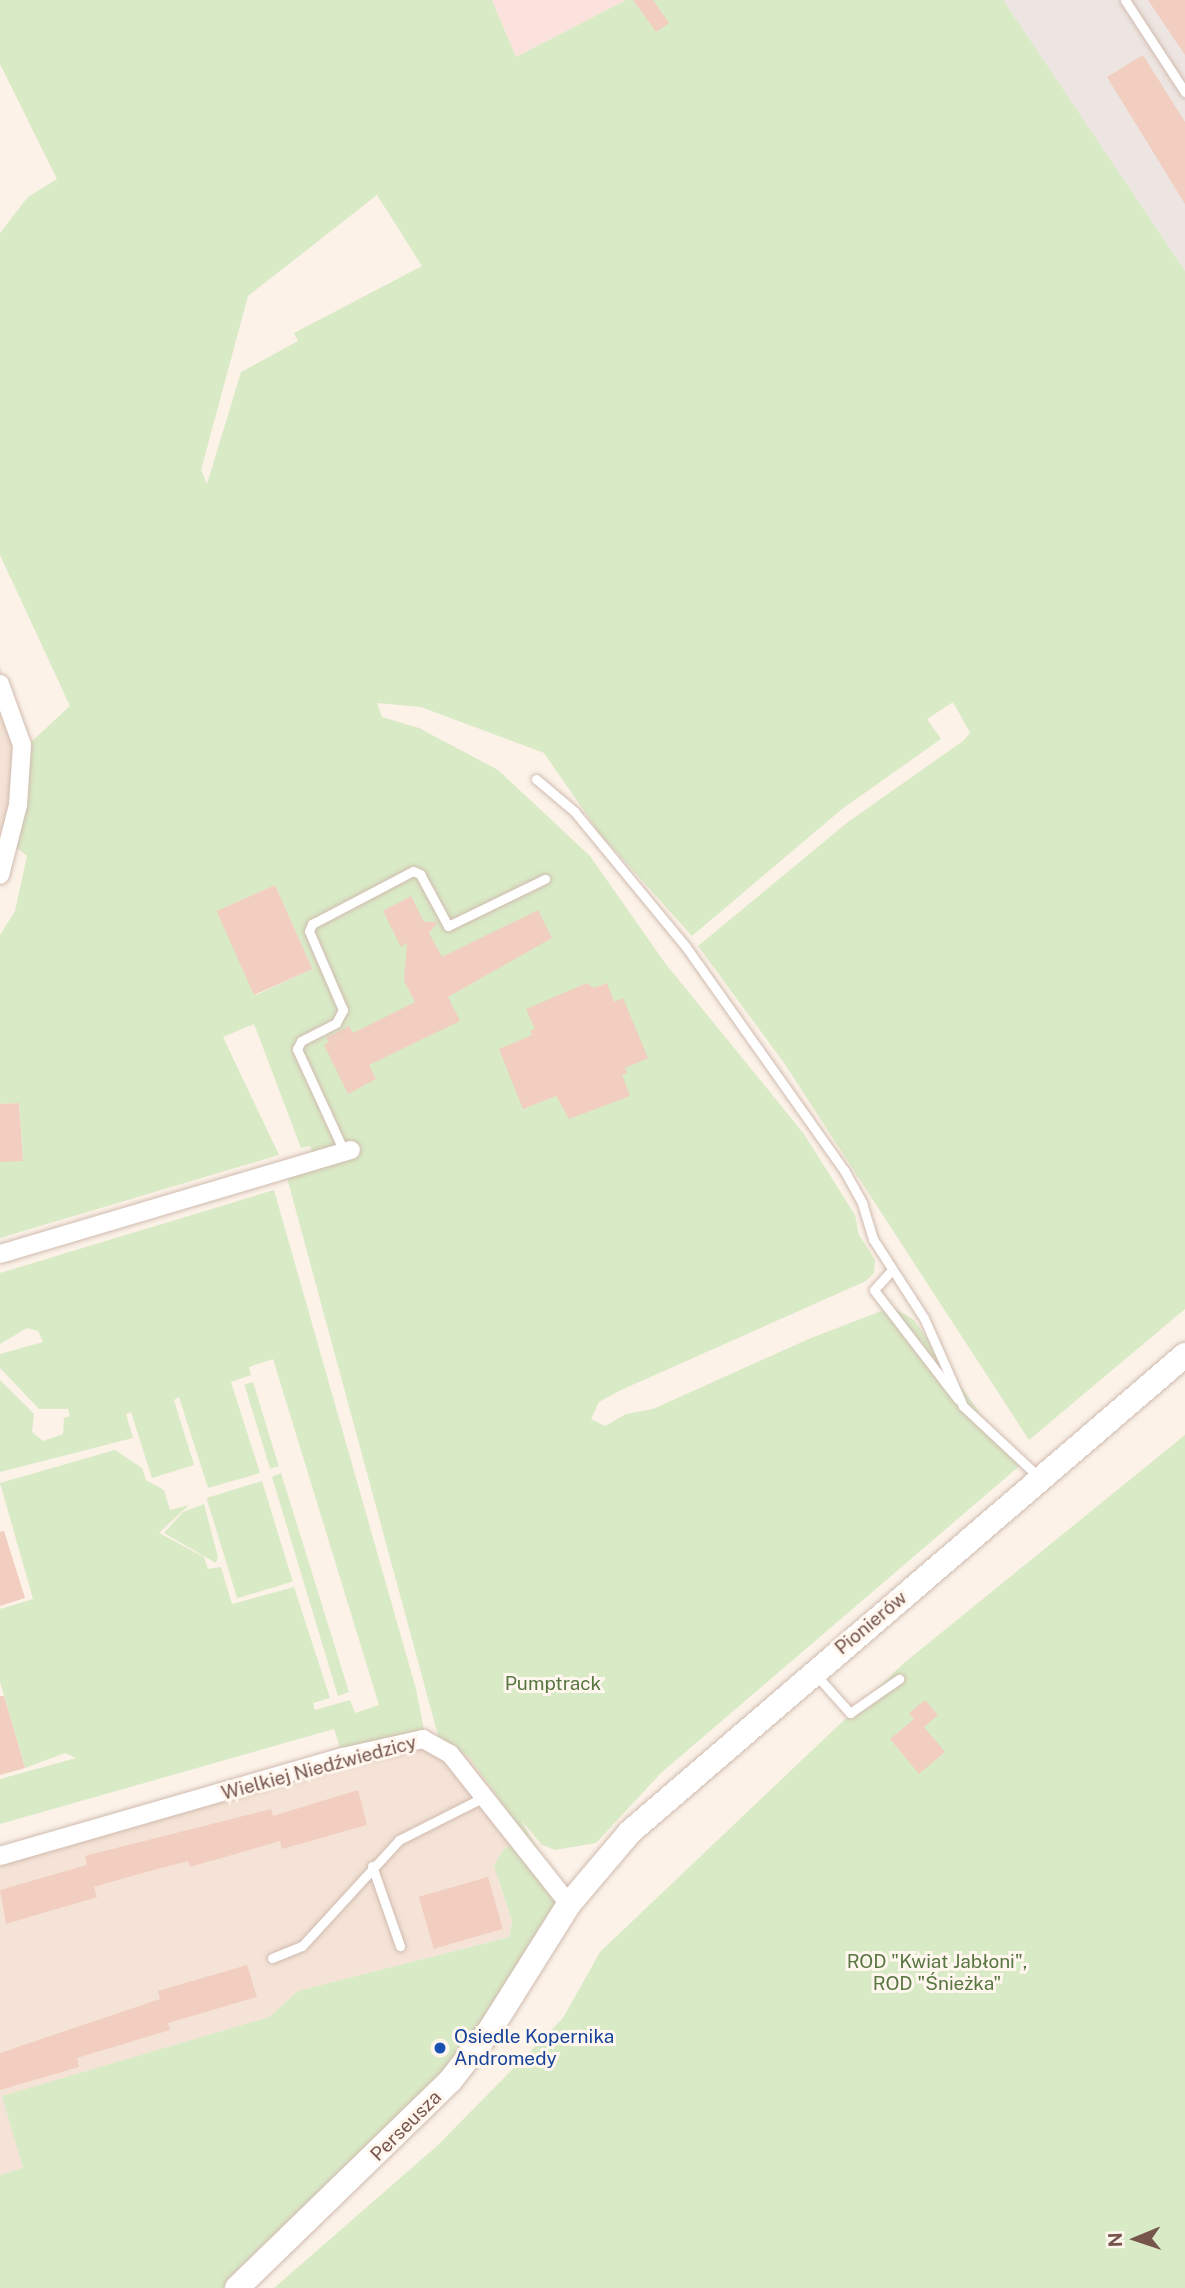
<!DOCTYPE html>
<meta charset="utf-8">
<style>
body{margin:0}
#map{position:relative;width:1185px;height:2288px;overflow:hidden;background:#fcf2e8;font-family:"Public Sans",sans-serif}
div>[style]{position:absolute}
.residential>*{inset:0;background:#f4e3d6}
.commercial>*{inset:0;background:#fce2dc}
.industrial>*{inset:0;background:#ede5e1}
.green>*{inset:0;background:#d9eac6;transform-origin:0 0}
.building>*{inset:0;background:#f1cec0;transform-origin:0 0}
.roads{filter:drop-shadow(0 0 2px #d0bbb0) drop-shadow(0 0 2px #d0bbb0)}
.lane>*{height:9px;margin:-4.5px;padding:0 4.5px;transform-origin:4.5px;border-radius:4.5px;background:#fff}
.street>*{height:18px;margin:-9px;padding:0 9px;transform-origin:9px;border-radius:9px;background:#fff}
.secondary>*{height:24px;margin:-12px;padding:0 12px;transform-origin:12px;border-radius:12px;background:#fff}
.dots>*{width:19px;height:19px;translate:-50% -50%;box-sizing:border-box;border:4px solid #fff6ee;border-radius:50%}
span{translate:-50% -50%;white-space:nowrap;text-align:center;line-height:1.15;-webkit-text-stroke:6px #fff6ee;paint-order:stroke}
.street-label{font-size:19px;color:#76564c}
.park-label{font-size:19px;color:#577641}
.transit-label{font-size:19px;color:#164399}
.left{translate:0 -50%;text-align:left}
.north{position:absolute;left:1101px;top:2204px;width:70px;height:70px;-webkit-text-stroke:5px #fff6ee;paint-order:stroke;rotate:268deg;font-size:19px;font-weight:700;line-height:28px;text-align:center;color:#76564c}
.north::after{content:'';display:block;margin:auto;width:24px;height:32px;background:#76564c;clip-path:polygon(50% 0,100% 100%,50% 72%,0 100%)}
</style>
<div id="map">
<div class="residential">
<i style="clip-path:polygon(0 665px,22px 744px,0 877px)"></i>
<i style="clip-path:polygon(439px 1739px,469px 1757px,524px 1833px,502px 1851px,498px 1880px,512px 1921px,509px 1937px,298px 1991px,269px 2017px,3px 2096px,23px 2168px,0 2175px,0 1856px)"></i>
</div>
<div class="commercial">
<i style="clip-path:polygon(492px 0,626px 0,516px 57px)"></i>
</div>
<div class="industrial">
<i style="clip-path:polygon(1003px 0,1185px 0,1185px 271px)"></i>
</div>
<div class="green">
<i style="clip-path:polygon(evenodd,0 0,492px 0,516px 57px,626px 0,1003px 0,1185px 271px,1185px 1309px,1029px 1440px,784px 1063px,698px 946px,848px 822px,963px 741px,970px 733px,953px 702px,927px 719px,941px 739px,842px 809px,692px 936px,600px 834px,544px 753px,421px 707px,377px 703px,382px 717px,419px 728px,498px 770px,590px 856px,665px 963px,804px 1134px,855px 1215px,859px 1235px,875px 1260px,874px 1273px,866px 1281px,621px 1390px,599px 1402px,591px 1419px,605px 1426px,626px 1414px,653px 1409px,811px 1338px,892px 1307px,914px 1320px,999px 1440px,1023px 1463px,661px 1773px,596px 1843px,555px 1850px,542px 1845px,521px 1820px,569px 1904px,490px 2030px,237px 2288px,0 2288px,0 2175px,23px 2168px,2px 2096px,269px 2017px,298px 1991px,509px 1937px,512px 1921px,494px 1866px,502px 1851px,524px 1833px,469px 1757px,439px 1739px,286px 1174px,316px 1165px,310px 1146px,301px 1148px,254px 1024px,223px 1037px,279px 1155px,0 1238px,0 1162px,23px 1160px,19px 1103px,0 1104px,0 935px,15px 911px,27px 856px,16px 847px,29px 783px,31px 742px,70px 706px,0 555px,0 233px,28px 197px,57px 179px,0 64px,0 0,377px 195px,422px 266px,294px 333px,298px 341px,241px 372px,207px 484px,201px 470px,248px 296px,377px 195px,0 0,275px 885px,312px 969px,256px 995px,217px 911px,275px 885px)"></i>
<i style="clip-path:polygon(274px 1190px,416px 1689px,426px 1740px,343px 1757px,334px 1729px,0 1824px,0 1779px,76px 1758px,65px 1753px,25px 1768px,0 1682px,0 1609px,33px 1599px,0 1483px,115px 1450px,142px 1468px,146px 1480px,164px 1490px,170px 1510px,189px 1505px,159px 1533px,204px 1557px,208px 1569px,221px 1567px,232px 1604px,294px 1587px,330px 1698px,313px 1703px,315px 1710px,350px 1700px,355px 1713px,379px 1705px,273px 1359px,249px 1367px,251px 1375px,231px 1382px,260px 1473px,208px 1488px,179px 1397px,174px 1400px,194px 1465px,152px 1478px,131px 1412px,126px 1414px,133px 1438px,0 1472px,0 1380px,34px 1414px,32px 1432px,43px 1441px,63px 1434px,64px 1418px,70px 1416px,68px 1409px,39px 1409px,0 1368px,0 1354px,43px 1342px,38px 1331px,27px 1328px,0 1344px,0 1273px)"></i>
<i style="left:253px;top:1382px;width:88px;height:9px;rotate:73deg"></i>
<i style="clip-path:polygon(1185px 1435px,1185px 2288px,274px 2288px,437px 2146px,563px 2018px,600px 1952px,904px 1663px)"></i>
<i style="clip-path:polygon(281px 1473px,349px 1692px,338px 1696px,272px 1477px)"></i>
<i style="left:262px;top:1481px;width:105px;height:58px;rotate:73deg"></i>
<i style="clip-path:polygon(204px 1504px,218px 1557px,216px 1563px,164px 1533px,183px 1512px)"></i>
</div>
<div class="building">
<i style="clip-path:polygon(633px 0,653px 0,669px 23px,656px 32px)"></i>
<i style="clip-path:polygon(1148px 0,1185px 0,1185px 55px)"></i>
<i style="clip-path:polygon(1143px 55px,1185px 122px,1185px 204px,1107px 77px)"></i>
<i style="left:275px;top:885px;width:92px;height:64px;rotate:66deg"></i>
<i style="clip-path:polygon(411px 896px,424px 922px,438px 922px,429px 933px,442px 957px,538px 910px,552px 938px,448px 997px,460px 1021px,369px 1065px,376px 1079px,348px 1094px,324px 1045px,329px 1042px,326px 1038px,349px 1026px,353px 1033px,415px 1002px,404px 981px,407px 943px,401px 947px,383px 911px)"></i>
<i style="clip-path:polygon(587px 983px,594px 988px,607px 983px,614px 1002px,623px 998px,648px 1058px,625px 1068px,627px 1073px,622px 1075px,630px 1096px,569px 1119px,556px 1096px,523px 1109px,499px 1049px,532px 1035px,530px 1031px,535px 1029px,526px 1009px)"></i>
<i style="clip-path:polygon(19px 1103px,23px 1161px,0 1162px,0 1104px)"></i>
<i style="clip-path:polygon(4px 1531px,25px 1598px,0 1606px,0 1532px)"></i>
<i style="clip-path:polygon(0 1696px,4px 1696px,25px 1768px,0 1775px)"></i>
<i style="clip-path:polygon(925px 1700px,938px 1715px,924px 1727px,945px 1752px,919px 1774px,890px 1739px,914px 1719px,909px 1713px)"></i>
<i style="clip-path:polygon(358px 1790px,367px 1825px,282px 1849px,280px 1841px,190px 1867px,188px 1861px,139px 1874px,94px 1887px,97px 1897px,6px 1924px,0 1890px,87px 1865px,85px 1856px,271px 1809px,273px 1816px)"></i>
<i style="left:488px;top:1877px;width:54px;height:72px;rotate:74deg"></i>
<i style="clip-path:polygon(247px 1965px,257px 1997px,168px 2023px,170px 2030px,77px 2058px,79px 2067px,0 2090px,0 2053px,160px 1999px,158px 1991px)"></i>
</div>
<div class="roads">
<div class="lane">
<i style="left:1125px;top:0;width:110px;rotate:56.9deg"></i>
<i style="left:536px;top:779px;width:50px;rotate:40.1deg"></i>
<i style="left:574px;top:811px;width:176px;rotate:50.5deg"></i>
<i style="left:686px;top:947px;width:273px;rotate:54.7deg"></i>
<i style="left:844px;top:1170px;width:38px;rotate:61deg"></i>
<i style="left:862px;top:1203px;width:38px;rotate:73deg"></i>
<i style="left:873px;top:1239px;width:94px;rotate:57.2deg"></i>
<i style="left:924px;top:1318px;width:96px;rotate:66.1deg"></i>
<i style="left:963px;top:1406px;width:104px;rotate:43.1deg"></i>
<i style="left:350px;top:1149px;width:8px;rotate:-166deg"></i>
<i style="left:342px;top:1147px;width:108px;rotate:-114.7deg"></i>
<i style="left:297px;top:1049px;width:9px;rotate:-63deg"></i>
<i style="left:301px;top:1041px;width:39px;rotate:-27deg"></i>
<i style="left:336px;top:1023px;width:15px;rotate:-62deg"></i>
<i style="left:343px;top:1010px;width:86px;rotate:-113.3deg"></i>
<i style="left:309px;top:931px;width:8px;rotate:-67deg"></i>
<i style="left:312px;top:924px;width:114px;rotate:-27.7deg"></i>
<i style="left:413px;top:871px;width:8px;rotate:23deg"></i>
<i style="left:420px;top:874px;width:59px;rotate:61.7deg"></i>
<i style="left:448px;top:926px;width:108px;rotate:-25.9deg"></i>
<i style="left:891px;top:1271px;width:25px;rotate:132deg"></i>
<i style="left:874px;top:1290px;width:138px;rotate:52.4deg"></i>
<i style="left:817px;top:1676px;width:50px;rotate:48.3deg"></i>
<i style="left:850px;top:1713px;width:60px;rotate:-34.8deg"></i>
<i style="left:372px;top:1866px;width:85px;rotate:70.7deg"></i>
<i style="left:272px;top:1958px;width:32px;rotate:-22deg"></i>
<i style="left:302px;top:1946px;width:144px;rotate:-47.5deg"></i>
<i style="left:399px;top:1840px;width:95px;rotate:-26.8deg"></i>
</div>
<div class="street">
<i style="left:0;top:684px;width:65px;rotate:70.2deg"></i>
<i style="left:22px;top:745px;width:60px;rotate:93.8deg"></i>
<i style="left:18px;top:805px;width:72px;rotate:104.4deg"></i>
<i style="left:0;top:1254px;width:366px;rotate:-16.5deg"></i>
<i style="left:0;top:1856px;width:357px;rotate:-16.1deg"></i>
<i style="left:343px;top:1757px;width:82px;rotate:-12.7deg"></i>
<i style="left:423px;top:1739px;width:31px;rotate:29deg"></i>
<i style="left:450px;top:1754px;width:191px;rotate:51.6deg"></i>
</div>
<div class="secondary">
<i style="left:237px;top:2288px;width:297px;rotate:-44.2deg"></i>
<i style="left:450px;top:2081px;width:65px;rotate:-51.9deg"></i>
<i style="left:490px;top:2030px;width:149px;rotate:-57.9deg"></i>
<i style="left:569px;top:1904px;width:94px;rotate:-49.7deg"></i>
<i style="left:630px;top:1832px;width:732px;rotate:-40.68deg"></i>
</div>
</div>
<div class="dots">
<i style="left:440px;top:2048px;background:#1a4fb4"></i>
</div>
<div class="street-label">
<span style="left:871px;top:1623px;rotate:-40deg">Pionierów</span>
<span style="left:319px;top:1768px;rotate:-15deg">Wielkiej Niedźwiedzicy</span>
<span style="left:406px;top:2126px;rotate:-45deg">Perseusza</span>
</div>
<div class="park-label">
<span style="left:553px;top:1684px">Pumptrack</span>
<span style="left:937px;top:1973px">ROD "Kwiat Jabłoni",<br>ROD "Śnieżka"</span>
</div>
<div class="transit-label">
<span class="left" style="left:454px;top:2048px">Osiedle Kopernika<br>Andromedy</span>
</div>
<div class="north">N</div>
</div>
